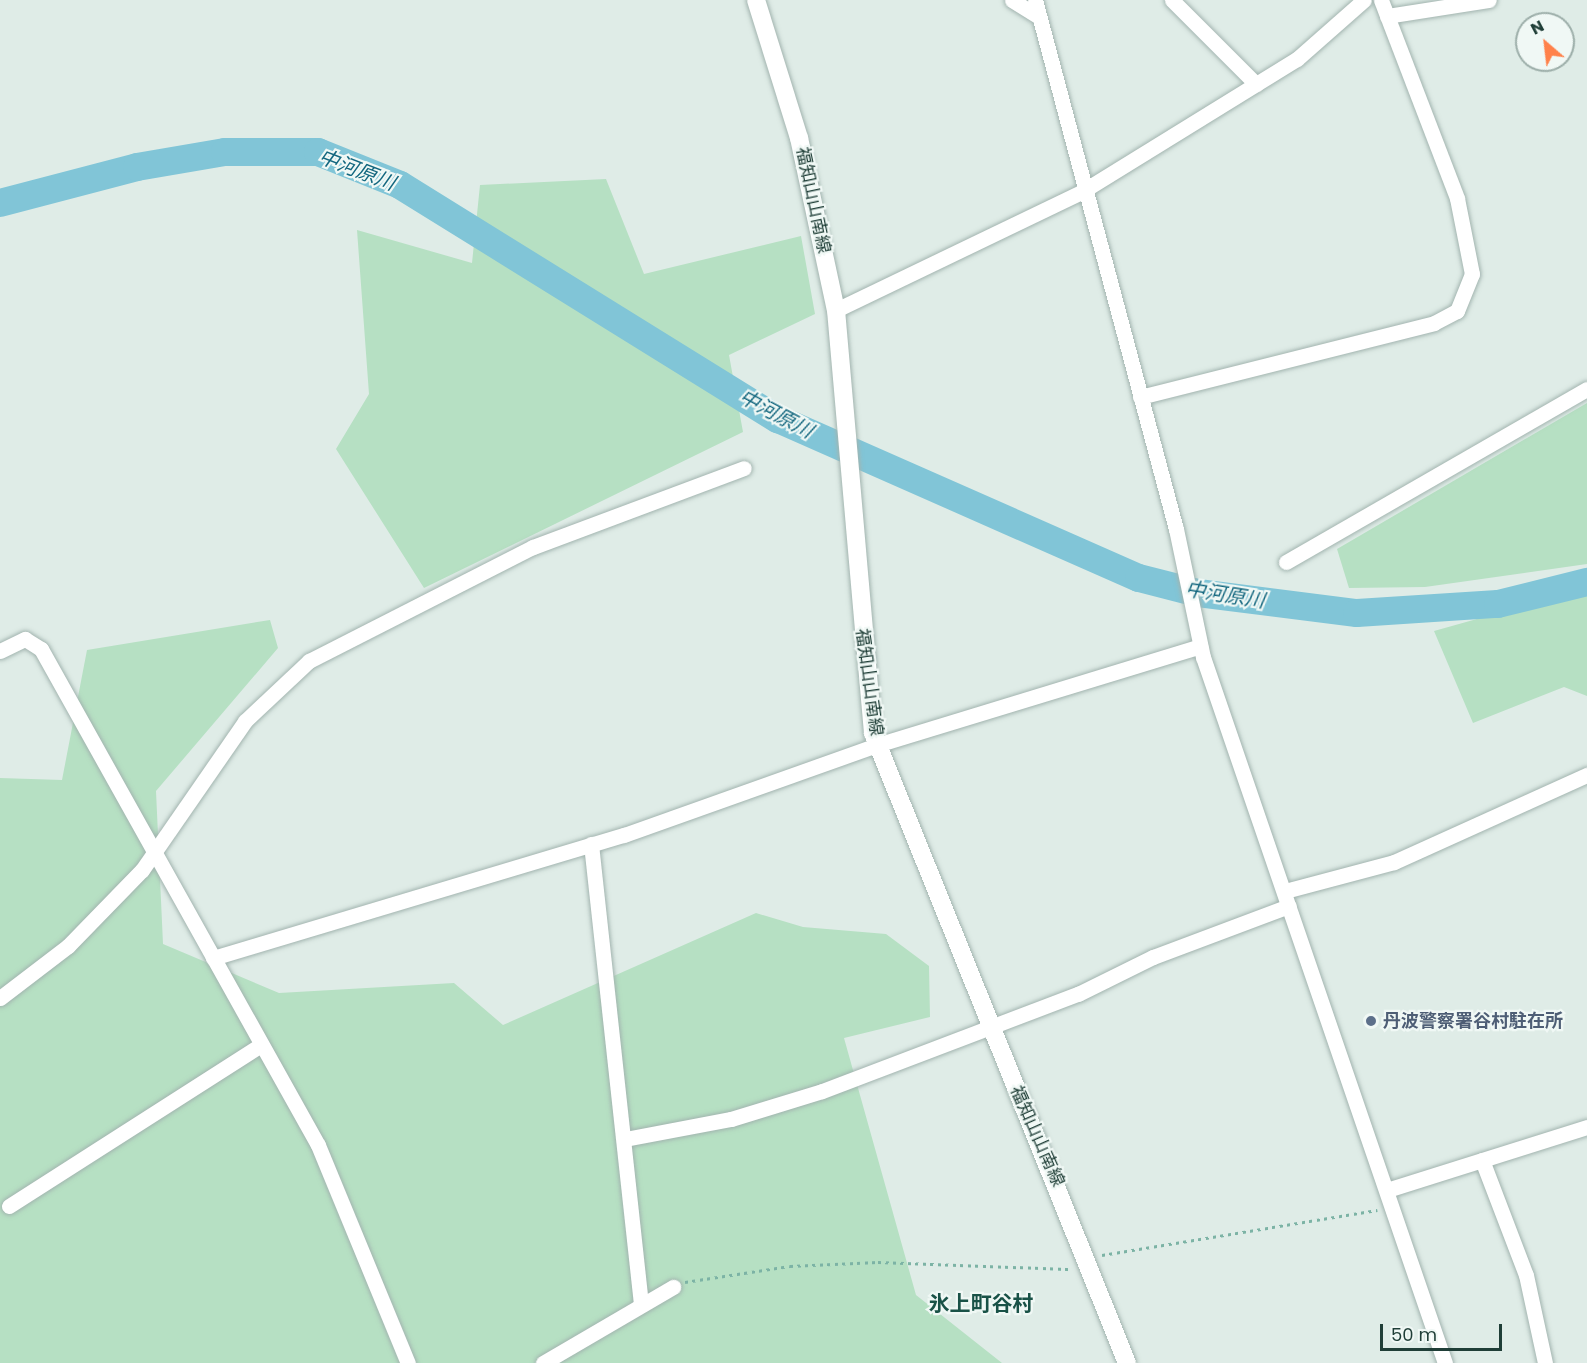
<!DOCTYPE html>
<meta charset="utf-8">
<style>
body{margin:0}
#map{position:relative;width:1587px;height:1363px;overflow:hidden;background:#dfece7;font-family:Poppins,"Noto Sans JP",sans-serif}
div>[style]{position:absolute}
.green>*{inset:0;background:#b6e0c3}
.river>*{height:28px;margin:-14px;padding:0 14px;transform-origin:14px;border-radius:14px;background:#81c5d7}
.path>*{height:3px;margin-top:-1.5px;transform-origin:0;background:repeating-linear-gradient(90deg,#7cb3a5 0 3px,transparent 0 7.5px)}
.roads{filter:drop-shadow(0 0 2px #a2b4af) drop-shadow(0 0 2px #a2b4af)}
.street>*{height:15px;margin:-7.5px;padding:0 7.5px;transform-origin:7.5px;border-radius:7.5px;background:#fff}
.secondary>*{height:18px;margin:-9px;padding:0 9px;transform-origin:9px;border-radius:9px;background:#fff}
.dots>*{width:16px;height:16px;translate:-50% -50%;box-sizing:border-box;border:3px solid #f0f8f5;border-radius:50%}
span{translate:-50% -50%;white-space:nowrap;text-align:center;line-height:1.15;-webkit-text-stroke:4.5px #f0f8f5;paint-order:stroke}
.street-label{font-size:18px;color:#1f3e37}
.service-label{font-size:18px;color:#4e5e75;font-weight:700}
.left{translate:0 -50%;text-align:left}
.water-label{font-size:20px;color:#13677f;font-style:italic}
.quarter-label{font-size:21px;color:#195247;font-weight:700}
.north{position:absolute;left:1515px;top:12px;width:60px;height:60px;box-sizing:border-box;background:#f0f8f5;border:2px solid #9caea9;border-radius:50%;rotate:332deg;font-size:16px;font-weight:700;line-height:24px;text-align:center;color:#1f3e37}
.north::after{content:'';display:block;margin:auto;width:21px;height:27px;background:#ff814a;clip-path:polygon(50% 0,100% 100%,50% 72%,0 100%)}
.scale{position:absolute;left:1380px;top:1324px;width:122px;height:27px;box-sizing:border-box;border:3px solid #1f3e37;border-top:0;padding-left:8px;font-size:18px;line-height:21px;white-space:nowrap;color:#1f3e37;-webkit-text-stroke:4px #f0f8f5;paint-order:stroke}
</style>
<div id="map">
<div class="green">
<i style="clip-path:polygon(606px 179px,644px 274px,801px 236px,815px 314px,729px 355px,743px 432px,424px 588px,336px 449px,369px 394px,357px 230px,472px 263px,480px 185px)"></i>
<i style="clip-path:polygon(1587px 403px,1587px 564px,1425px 587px,1349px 588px,1337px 549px)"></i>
<i style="clip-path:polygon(1587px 588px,1587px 696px,1564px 687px,1473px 723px,1434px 631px)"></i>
<i style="clip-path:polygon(270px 620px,278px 648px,156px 791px,163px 944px,279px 993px,454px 983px,503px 1025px,756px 913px,803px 927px,886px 934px,929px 966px,930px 1017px,844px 1038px,916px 1295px,1002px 1363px,0 1363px,0 778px,62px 780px,87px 650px)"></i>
</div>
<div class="river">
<i style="left:0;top:203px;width:142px;rotate:-14.7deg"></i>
<i style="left:137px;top:167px;width:89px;rotate:-9.7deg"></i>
<i style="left:225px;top:152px;width:93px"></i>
<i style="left:318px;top:152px;width:88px;rotate:21.9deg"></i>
<i style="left:400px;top:185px;width:445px;rotate:31.8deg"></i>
<i style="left:778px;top:419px;width:394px;rotate:23.8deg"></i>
<i style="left:1139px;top:578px;width:61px;rotate:14.3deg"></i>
<i style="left:1198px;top:593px;width:160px;rotate:7.2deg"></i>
<i style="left:1357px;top:613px;width:141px;rotate:-3.7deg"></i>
<i style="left:1498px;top:604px;width:92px;rotate:-13.9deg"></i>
</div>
<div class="path">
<i style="left:1102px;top:1255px;width:279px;rotate:-9.3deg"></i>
<i style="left:685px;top:1282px;width:106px;rotate:-8.7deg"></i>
<i style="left:790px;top:1266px;width:88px;rotate:-2.6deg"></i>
<i style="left:878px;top:1262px;width:195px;rotate:2.1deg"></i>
</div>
<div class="roads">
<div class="street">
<i style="left:1012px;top:0;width:31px;rotate:32deg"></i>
<i style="left:1035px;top:0;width:547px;rotate:75.08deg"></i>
<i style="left:1176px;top:529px;width:131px;rotate:78.1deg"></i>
<i style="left:1203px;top:657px;width:746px;rotate:71.08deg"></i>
<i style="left:1172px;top:0;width:119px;rotate:45deg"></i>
<i style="left:1387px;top:16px;width:103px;rotate:-8.9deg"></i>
<i style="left:836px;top:310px;width:274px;rotate:-25.7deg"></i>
<i style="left:1083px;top:191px;width:251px;rotate:-31.7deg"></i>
<i style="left:1297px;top:59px;width:89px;rotate:-41.4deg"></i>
<i style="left:1140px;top:397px;width:303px;rotate:-14.1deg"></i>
<i style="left:1434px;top:323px;width:26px;rotate:-28deg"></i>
<i style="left:1457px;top:311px;width:40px;rotate:-68deg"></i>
<i style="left:1472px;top:274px;width:77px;rotate:-101.2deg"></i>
<i style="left:1457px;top:198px;width:212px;rotate:-111deg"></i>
<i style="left:1286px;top:562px;width:347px;rotate:-29.9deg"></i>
<i style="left:0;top:651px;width:28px;rotate:-26deg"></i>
<i style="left:25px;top:639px;width:19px;rotate:32deg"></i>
<i style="left:41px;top:649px;width:568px;rotate:60.82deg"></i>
<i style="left:318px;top:1145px;width:236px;rotate:67.6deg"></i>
<i style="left:591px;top:844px;width:463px;rotate:83.8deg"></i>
<i style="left:1285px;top:891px;width:113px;rotate:-14.9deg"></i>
<i style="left:1394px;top:862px;width:212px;rotate:-24.3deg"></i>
<i style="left:213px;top:958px;width:429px;rotate:-16.7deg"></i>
<i style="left:624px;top:835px;width:269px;rotate:-19.6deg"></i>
<i style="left:877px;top:745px;width:338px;rotate:-17deg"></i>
<i style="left:0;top:998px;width:86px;rotate:-37.4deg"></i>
<i style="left:68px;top:946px;width:106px;rotate:-45.8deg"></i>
<i style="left:142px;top:870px;width:181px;rotate:-55.3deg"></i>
<i style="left:245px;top:721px;width:88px;rotate:-43.2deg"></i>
<i style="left:309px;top:661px;width:251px;rotate:-27deg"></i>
<i style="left:533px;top:547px;width:225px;rotate:-20.5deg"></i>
<i style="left:625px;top:1139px;width:108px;rotate:-10.7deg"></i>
<i style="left:731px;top:1119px;width:95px;rotate:-17.1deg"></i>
<i style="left:822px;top:1091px;width:274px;rotate:-20.8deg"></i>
<i style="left:1078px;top:994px;width:84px;rotate:-26.3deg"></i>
<i style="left:1153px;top:957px;width:145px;rotate:-20.6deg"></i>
<i style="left:1482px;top:1160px;width:123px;rotate:69.1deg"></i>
<i style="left:1526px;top:1275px;width:90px;rotate:77.8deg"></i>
<i style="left:1387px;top:1190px;width:210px;rotate:-17.5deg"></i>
<i style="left:9px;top:1206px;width:299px;rotate:-32.6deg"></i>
<i style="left:543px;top:1363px;width:151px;rotate:-30.3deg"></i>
</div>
<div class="secondary">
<i style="left:756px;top:0;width:145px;rotate:72.7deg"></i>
<i style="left:799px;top:138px;width:176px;rotate:77.9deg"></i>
<i style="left:836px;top:310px;width:425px;rotate:85deg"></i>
<i style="left:873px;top:733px;width:679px;rotate:68.04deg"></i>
</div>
</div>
<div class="dots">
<i style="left:1371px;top:1021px;background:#5c6f8a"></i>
</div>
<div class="street-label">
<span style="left:813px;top:200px;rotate:78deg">福知山山南線</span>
<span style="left:869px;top:682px;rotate:82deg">福知山山南線</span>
<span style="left:1037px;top:1136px;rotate:66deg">福知山山南線</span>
</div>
<div class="service-label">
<span class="left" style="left:1383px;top:1021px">丹波警察署谷村駐在所</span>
</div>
<div class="water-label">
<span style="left:357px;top:170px;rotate:21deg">中河原川</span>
<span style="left:776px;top:414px;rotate:28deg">中河原川</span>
<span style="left:1225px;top:595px;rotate:9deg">中河原川</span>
</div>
<div class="quarter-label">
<span style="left:981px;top:1304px">氷上町谷村</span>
</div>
<div class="north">N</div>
<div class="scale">50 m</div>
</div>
